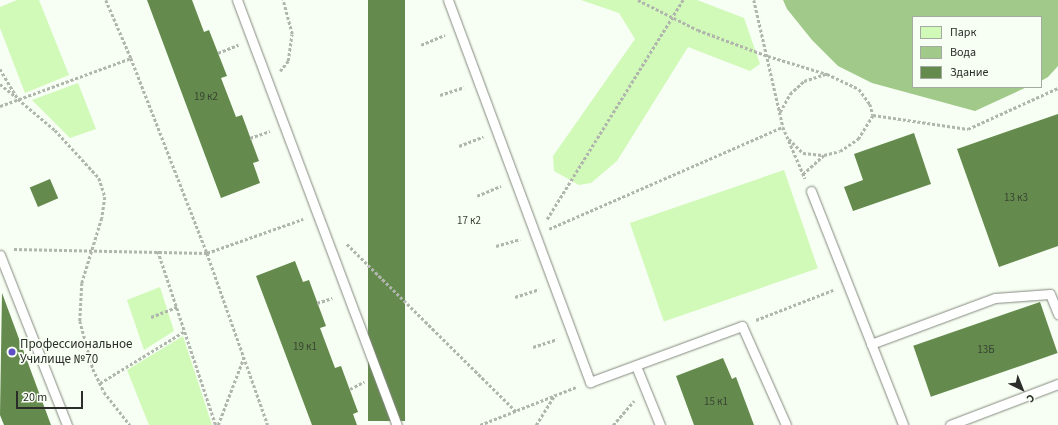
<!DOCTYPE html>
<meta charset="utf-8">
<style>
body{margin:0}
#map{position:relative;width:1058px;height:425px;overflow:hidden;background:#f7fef3;font-family:"Source Sans 3",sans-serif}
div>[style]{position:absolute}
.green>*{inset:0;background:#d1fab9;transform-origin:0 0}
.water>*{inset:0;background:#a1c989}
.building>*{inset:0;background:#648a4d;transform-origin:0 0}
.path>*{height:2.5px;margin-top:-1.25px;transform-origin:0;background:repeating-linear-gradient(90deg,#b0b5ad 0 3px,transparent 0 5px)}
.roads{filter:drop-shadow(0 0 1px #83897f) drop-shadow(0 0 1px #83897f)}
.service>*{height:9px;margin:-4.5px;padding:0 4.5px;transform-origin:4.5px;border-radius:4.5px;background:#fff}
.dots>*{width:11px;height:11px;translate:-50% -50%;box-sizing:border-box;border:2px solid #f7fef3;border-radius:50%}
span{translate:-50% -50%;white-space:nowrap;text-align:center;line-height:1.15;-webkit-text-stroke:3.5px #f7fef3;paint-order:stroke}
.number-label{font-size:11px;color:#384432}
.number-label span{-webkit-text-stroke-width:0}
.poi-label{font-size:13px;color:#2a2d29}
.left{translate:0 -50%;text-align:left}
.legend{position:absolute;left:912px;top:16px;width:130px;height:72px;box-sizing:border-box;background:#f7fef3;border:1px solid #a5aaa2;margin:0;padding:5px 7px;list-style:none;font-size:12px;color:#2a2d29}
.legend li{display:flex;align-items:center;gap:8px;height:20px}
.legend b{width:20px;border:1px solid #a5aaa2}
.north{position:absolute;left:1002px;top:369px;width:40px;height:40px;-webkit-text-stroke:3px #f7fef3;paint-order:stroke;rotate:137deg;font-size:11px;font-weight:700;line-height:16px;text-align:center;color:#2a2d29}
.north::after{content:'';display:block;margin:auto;width:14px;height:18px;background:#2a2d29;clip-path:polygon(50% 0,100% 100%,50% 72%,0 100%)}
.scale{position:absolute;left:16px;top:391px;width:67px;height:18px;box-sizing:border-box;border:2px solid #2a2d29;border-top:0;padding-left:5px;font-size:12px;line-height:14px;white-space:nowrap;color:#2a2d29;-webkit-text-stroke:3px #f7fef3;paint-order:stroke}
</style>
<div id="map">
<div class="green">
<i style="clip-path:polygon(17px 0,39px 0,69px 75px,25px 93px,0 28px,0 7px)"></i>
<i style="clip-path:polygon(581px 0,697px 0,744px 18px,760px 64px,750px 71px,688px 47px,617px 161px,591px 183px,579px 185px,554px 171px,553px 156px,635px 39px,619px 13px)"></i>
<i style="clip-path:polygon(78px 83px,96px 129px,70px 138px,32px 100px)"></i>
<i style="left:784px;top:170px;width:104px;height:163px;rotate:71deg"></i>
<i style="clip-path:polygon(160px 287px,174px 331px,144px 350px,127px 300px)"></i>
<i style="clip-path:polygon(183px 336px,212px 425px,149px 425px,127px 370px)"></i>
</div>
<div class="water">
<i style="clip-path:polygon(783px 0,1058px 0,1058px 66px,1048px 77px,1041px 81px,1041px 17px,913px 17px,913px 87px,1027px 87px,975px 111px,872px 83px,838px 66px,812px 40px,787px 9px)"></i>
</div>
<div class="building">
<i style="clip-path:polygon(147px 0,192px 0,204px 32px,209px 30px,227px 76px,221px 78px,236px 117px,242px 115px,259px 161px,253px 163px,260px 183px,221px 198px)"></i>
<i style="left:368px;top:0;width:37px;height:421px"></i>
<i style="clip-path:polygon(1058px 114px,1058px 246px,999px 267px,957px 149px)"></i>
<i style="clip-path:polygon(914px 133px,931px 184px,853px 211px,844px 187px,863px 180px,854px 154px)"></i>
<i style="left:50px;top:179px;width:21px;height:22px;rotate:67deg"></i>
<i style="clip-path:polygon(295px 261px,303px 282px,309px 280px,326px 326px,320px 328px,335px 368px,341px 366px,358px 412px,353px 414px,357px 425px,312px 425px,256px 276px)"></i>
<i style="clip-path:polygon(2px 293px,51px 425px,4px 425px,0 415px)"></i>
<i style="left:1040px;top:302px;width:54px;height:134px;rotate:71deg"></i>
<i style="clip-path:polygon(723px 358px,732px 379px,736px 377px,754px 425px,694px 425px,676px 376px)"></i>
</div>
<div class="path">
<i style="left:106px;top:0;width:63px;rotate:66.7deg"></i>
<i style="left:131px;top:58px;width:209px;rotate:68.7deg"></i>
<i style="left:207px;top:253px;width:182px;rotate:70.5deg"></i>
<i style="left:638px;top:0;width:67px;rotate:26.6deg"></i>
<i style="left:698px;top:30px;width:75px;rotate:20.4deg"></i>
<i style="left:768px;top:56px;width:62px;rotate:17deg"></i>
<i style="left:827px;top:74px;width:35px;rotate:25deg"></i>
<i style="left:859px;top:89px;width:19px;rotate:54deg"></i>
<i style="left:870px;top:104px;width:11px;rotate:75deg"></i>
<i style="left:873px;top:115px;width:96px;rotate:8.4deg"></i>
<i style="left:968px;top:129px;width:99px;rotate:-24.5deg"></i>
<i style="left:754px;top:0;width:130px;rotate:77.1deg"></i>
<i style="left:783px;top:127px;width:56px;rotate:66.7deg"></i>
<i style="left:421px;top:45px;width:26px;rotate:-23deg"></i>
<i style="left:218px;top:53px;width:22px;rotate:-22deg"></i>
<i style="left:0;top:69px;width:35px;rotate:59deg"></i>
<i style="left:18px;top:99px;width:48px;rotate:40deg"></i>
<i style="left:55px;top:130px;width:65px;rotate:47.5deg"></i>
<i style="left:99px;top:178px;width:20px;rotate:72deg"></i>
<i style="left:105px;top:197px;width:21px;rotate:98deg"></i>
<i style="left:102px;top:218px;width:68px;rotate:107.1deg"></i>
<i style="left:82px;top:283px;width:38px;rotate:93deg"></i>
<i style="left:80px;top:321px;width:50px;rotate:74.8deg"></i>
<i style="left:93px;top:369px;width:25px;rotate:64deg"></i>
<i style="left:104px;top:392px;width:42px;rotate:51.8deg"></i>
<i style="left:280px;top:71px;width:13px;rotate:-51deg"></i>
<i style="left:288px;top:61px;width:27px;rotate:-82deg"></i>
<i style="left:292px;top:34px;width:35px;rotate:-105deg"></i>
<i style="left:0;top:84px;width:21px;rotate:39deg"></i>
<i style="left:440px;top:95px;width:25px;rotate:-18deg"></i>
<i style="left:0;top:106px;width:140px;rotate:-20.1deg"></i>
<i style="left:780px;top:112px;width:21px;rotate:-61deg"></i>
<i style="left:790px;top:94px;width:19px;rotate:-43deg"></i>
<i style="left:804px;top:81px;width:23px;rotate:-18deg"></i>
<i style="left:250px;top:138px;width:21px;rotate:-19deg"></i>
<i style="left:789px;top:139px;width:20px;rotate:45deg"></i>
<i style="left:803px;top:153px;width:20px;rotate:6deg"></i>
<i style="left:459px;top:146px;width:26px;rotate:-21deg"></i>
<i style="left:803px;top:174px;width:28px;rotate:-42deg"></i>
<i style="left:824px;top:155px;width:16px;rotate:-14deg"></i>
<i style="left:840px;top:151px;width:22px;rotate:-34deg"></i>
<i style="left:858px;top:139px;width:28px;rotate:-58deg"></i>
<i style="left:477px;top:196px;width:26px;rotate:-23deg"></i>
<i style="left:547px;top:219px;width:258px;rotate:-58.2deg"></i>
<i style="left:549px;top:229px;width:255px;rotate:-23.6deg"></i>
<i style="left:347px;top:244px;width:238px;rotate:44.7deg"></i>
<i style="left:496px;top:246px;width:25px;rotate:-16deg"></i>
<i style="left:14px;top:249px;width:193px;rotate:1.2deg"></i>
<i style="left:207px;top:253px;width:102px;rotate:-19.5deg"></i>
<i style="left:158px;top:251px;width:183px;rotate:71.6deg"></i>
<i style="left:515px;top:297px;width:25px;rotate:-18deg"></i>
<i style="left:317px;top:303px;width:16px;rotate:-18deg"></i>
<i style="left:151px;top:317px;width:28px;rotate:-21deg"></i>
<i style="left:756px;top:320px;width:83px;rotate:-21.3deg"></i>
<i style="left:533px;top:347px;width:25px;rotate:-18deg"></i>
<i style="left:100px;top:383px;width:100px;rotate:-31.5deg"></i>
<i style="left:350px;top:389px;width:16px;rotate:-27deg"></i>
<i style="left:218px;top:425px;width:73px;rotate:-69.1deg"></i>
<i style="left:480px;top:425px;width:103px;rotate:-21.6deg"></i>
<i style="left:536px;top:425px;width:36px;rotate:-58deg"></i>
<i style="left:613px;top:425px;width:32px;rotate:-49deg"></i>
</div>
<div class="roads">
<div class="service">
<i style="left:237px;top:0;width:454px;rotate:69.4deg"></i>
<i style="left:448px;top:0;width:408px;rotate:69.6deg"></i>
<i style="left:590px;top:382px;width:162px;rotate:-20.2deg"></i>
<i style="left:742px;top:326px;width:108px;rotate:66deg"></i>
<i style="left:811px;top:191px;width:251px;rotate:68.5deg"></i>
<i style="left:0;top:255px;width:183px;rotate:68.5deg"></i>
<i style="left:871px;top:344px;width:132px;rotate:-20.4deg"></i>
<i style="left:995px;top:298px;width:55px;rotate:-4.2deg"></i>
<i style="left:1050px;top:294px;width:22px;rotate:68deg"></i>
<i style="left:636px;top:366px;width:64px;rotate:67.9deg"></i>
<i style="left:950px;top:425px;width:116px;rotate:-20.8deg"></i>
</div>
</div>
<div class="dots">
<i style="left:12px;top:352px;background:#5f4fc7"></i>
</div>
<div class="number-label">
<span style="left:206px;top:97px">19 к2</span>
<span style="left:1016px;top:198px">13 к3</span>
<span style="left:469px;top:221px">17 к2</span>
<span style="left:305px;top:347px">19 к1</span>
<span style="left:986px;top:350px">13Б</span>
<span style="left:716px;top:402px">15 к1</span>
</div>
<div class="poi-label">
<span class="left" style="left:20px;top:352px">Профессиональное<br>Училище №70</span>
</div>
<ul class="legend">
<li><b style="height:11px;background:#d1fab9"></b>Парк</li>
<li><b style="height:11px;background:#a1c989"></b>Вода</li>
<li><b style="height:11px;background:#648a4d"></b>Здание</li>
</ul>
<div class="north">С</div>
<div class="scale">20 m</div>
</div>
